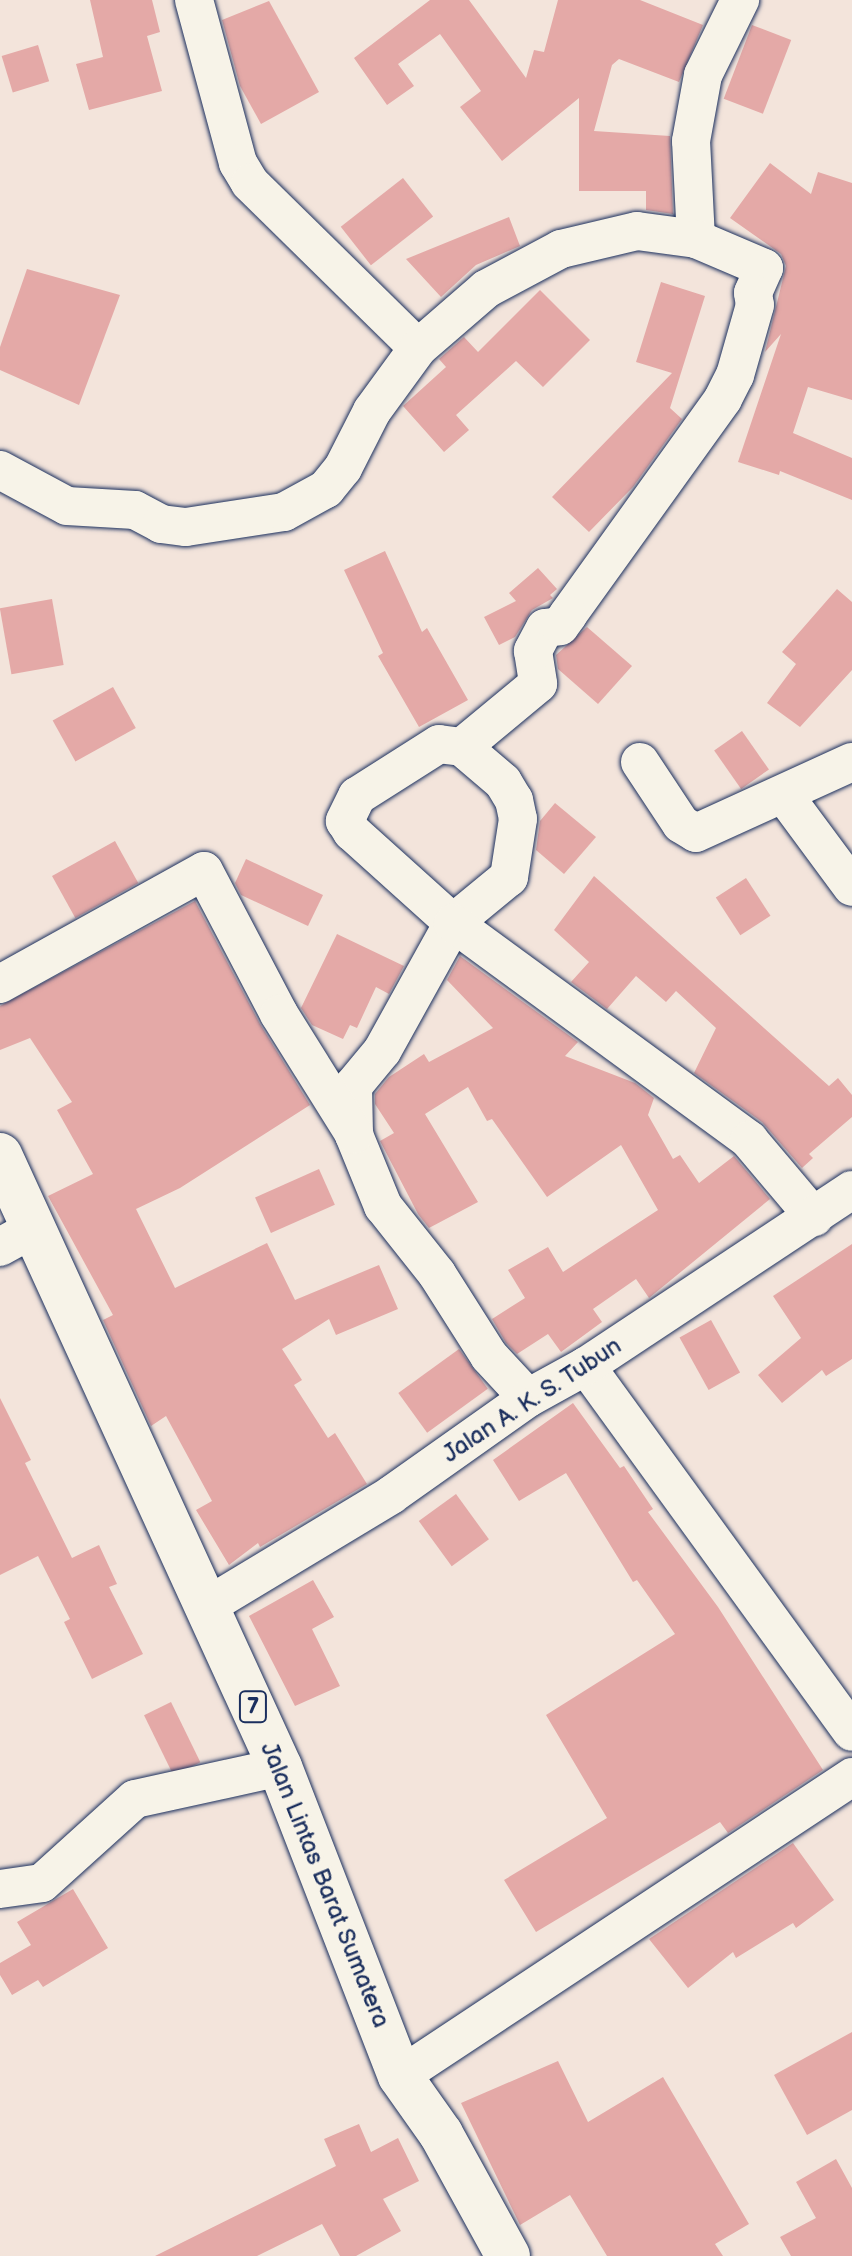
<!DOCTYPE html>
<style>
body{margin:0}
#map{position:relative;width:852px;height:2256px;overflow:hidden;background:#f3e4db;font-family:"Balsamiq Sans",sans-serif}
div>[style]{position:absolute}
.building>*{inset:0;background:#e4a9a7;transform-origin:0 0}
.roads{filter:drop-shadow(0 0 2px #1b2f5e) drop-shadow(0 0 2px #1b2f5e)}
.minor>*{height:38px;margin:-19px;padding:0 19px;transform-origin:19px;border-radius:19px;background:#f7f3e8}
.highway>*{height:44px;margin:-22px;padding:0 22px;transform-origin:22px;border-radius:22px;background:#f7f3e8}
span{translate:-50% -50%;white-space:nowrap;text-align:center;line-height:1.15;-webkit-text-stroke:6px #f7f3e8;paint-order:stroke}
.shield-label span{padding:2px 6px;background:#f7f3e8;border:2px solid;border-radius:6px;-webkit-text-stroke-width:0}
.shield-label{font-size:22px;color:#1b2f5e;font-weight:700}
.street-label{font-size:24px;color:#1b2f5e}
</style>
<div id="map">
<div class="building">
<i style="clip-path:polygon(90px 0,152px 0,160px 32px,147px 36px,162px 91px,89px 110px,76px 64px,103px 57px)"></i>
<i style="clip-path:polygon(430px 0,469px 0,526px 78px,534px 50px,544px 52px,558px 0,640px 0,703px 25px,679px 82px,619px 59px,612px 65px,594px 131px,670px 136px,673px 214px,646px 210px,646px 191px,579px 191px,579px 98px,502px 161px,460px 107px,481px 91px,440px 34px,398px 64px,414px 86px,387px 105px,354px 58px)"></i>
<i style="clip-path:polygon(269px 1px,319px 92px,261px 124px,240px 86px,222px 20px)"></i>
<i style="left:752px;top:25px;width:42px;height:79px;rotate:21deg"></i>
<i style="left:38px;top:45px;width:38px;height:38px;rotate:73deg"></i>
<i style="clip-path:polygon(770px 163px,811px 194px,818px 172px,852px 183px,852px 400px,808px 387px,793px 433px,852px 458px,852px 500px,780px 471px,779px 475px,738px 462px,781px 334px,765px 352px,786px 266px,781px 254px,730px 218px)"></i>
<i style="left:403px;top:178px;width:49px;height:79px;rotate:52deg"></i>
<i style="clip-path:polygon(509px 217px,520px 246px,476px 265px,441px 297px,406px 259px)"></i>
<i style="clip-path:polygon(27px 269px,120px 295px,79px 405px,0 370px,0 347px)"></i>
<i style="clip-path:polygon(661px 282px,705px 296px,670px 408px,682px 419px,633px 487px,589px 532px,552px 497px,672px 373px,636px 362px)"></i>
<i style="clip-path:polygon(540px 290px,590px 340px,543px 387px,516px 361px,456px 415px,469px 430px,444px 452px,403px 406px,446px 367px,439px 359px,464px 337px,478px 352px)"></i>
<i style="clip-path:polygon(385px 551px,422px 632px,427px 628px,468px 700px,419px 727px,378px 656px,383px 653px,344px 570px)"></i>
<i style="clip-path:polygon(538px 568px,557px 589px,550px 595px,553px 598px,532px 610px,515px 637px,499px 645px,484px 617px,516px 601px,509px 593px)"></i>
<i style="clip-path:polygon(837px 589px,852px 602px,852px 670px,800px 727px,767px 703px,796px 664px,782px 652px)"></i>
<i style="left:52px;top:599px;width:67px;height:53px;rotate:80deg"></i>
<i style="clip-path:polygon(587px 627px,632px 666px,598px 704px,558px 669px,556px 655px)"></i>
<i style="left:113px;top:687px;width:47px;height:69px;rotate:61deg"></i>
<i style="left:742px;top:731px;width:47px;height:34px;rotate:55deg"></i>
<i style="clip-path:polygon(555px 803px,596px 837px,564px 874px,536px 850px,540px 821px)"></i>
<i style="left:115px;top:841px;width:48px;height:72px;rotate:61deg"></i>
<i style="clip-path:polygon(246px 859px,323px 895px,308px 926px,241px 895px,235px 883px)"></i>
<i style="clip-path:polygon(594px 876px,829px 1086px,838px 1078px,852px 1095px,852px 1117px,809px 1154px,813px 1158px,802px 1168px,762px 1122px,694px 1073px,716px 1028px,676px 991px,666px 1002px,636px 976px,607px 1009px,571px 982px,589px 962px,554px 930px)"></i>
<i style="left:746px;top:878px;width:45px;height:36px;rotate:57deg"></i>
<i style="clip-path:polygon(195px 901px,260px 1024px,310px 1105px,180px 1188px,136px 1209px,175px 1288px,267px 1243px,295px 1300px,379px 1265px,398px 1309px,336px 1335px,329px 1319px,282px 1349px,302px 1380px,294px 1385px,328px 1438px,335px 1433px,367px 1484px,260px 1547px,258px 1543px,229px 1565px,196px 1510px,212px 1501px,166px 1416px,151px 1426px,103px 1320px,113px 1315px,48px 1196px,93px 1174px,57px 1110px,72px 1102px,30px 1038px,0 1050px,0 1006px)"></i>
<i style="clip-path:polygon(337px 934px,404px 966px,389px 994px,376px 987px,357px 1028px,350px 1025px,343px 1039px,312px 1025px,301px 1008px)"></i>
<i style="clip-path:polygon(460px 956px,578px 1042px,565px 1056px,635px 1083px,654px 1098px,648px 1115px,673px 1159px,680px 1155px,699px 1183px,734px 1156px,770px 1199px,649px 1298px,636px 1279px,593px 1309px,602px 1322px,561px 1352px,548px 1334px,517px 1354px,506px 1343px,492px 1319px,525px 1298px,508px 1270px,548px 1247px,563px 1272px,658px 1210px,621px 1145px,547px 1197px,492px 1119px,487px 1121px,468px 1087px,425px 1114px,478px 1202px,429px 1228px,418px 1214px,380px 1141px,394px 1133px,375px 1104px,375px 1094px,389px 1077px,424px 1054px,429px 1062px,493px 1028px,447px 980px)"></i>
<i style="left:319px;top:1169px;width:39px;height:70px;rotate:66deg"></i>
<i style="clip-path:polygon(852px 1244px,852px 1359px,826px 1376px,822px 1370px,782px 1403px,758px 1375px,801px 1338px,773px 1296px)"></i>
<i style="left:711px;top:1320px;width:60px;height:36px;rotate:61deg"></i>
<i style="left:459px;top:1349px;width:49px;height:75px;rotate:54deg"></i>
<i style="clip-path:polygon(0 1398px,31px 1460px,25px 1463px,72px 1558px,99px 1545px,117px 1584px,109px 1587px,143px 1654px,92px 1679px,64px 1622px,70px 1619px,38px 1556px,0 1575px)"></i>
<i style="clip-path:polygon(573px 1403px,620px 1468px,624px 1466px,653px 1509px,648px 1512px,718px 1607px,823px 1770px,728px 1833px,720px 1822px,536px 1932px,504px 1880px,607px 1818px,546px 1715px,675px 1634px,637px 1580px,633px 1582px,566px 1473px,519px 1501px,493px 1460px)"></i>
<i style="left:456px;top:1494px;width:56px;height:46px;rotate:54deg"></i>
<i style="clip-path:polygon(313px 1580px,334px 1617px,312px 1629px,340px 1686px,295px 1706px,249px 1616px)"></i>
<i style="left:171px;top:1702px;width:67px;height:30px;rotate:64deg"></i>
<i style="clip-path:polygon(793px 1843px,834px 1900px,796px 1928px,793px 1923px,736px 1958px,733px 1952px,688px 1988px,649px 1939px)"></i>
<i style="clip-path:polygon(73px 1889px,108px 1948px,43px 1987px,38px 1980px,12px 1995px,0 1975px,0 1963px,31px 1945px,17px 1922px)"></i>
<i style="clip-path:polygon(852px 2032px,852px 2110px,807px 2135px,774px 2075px)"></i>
<i style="clip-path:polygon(558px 2061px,588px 2122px,663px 2077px,749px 2224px,715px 2244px,723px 2256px,607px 2256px,570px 2195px,520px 2225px,461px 2103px)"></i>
<i style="clip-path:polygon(359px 2124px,371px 2152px,398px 2138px,419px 2181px,383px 2199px,401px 2231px,356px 2256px,340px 2256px,322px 2224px,257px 2256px,155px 2256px,336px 2166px,324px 2139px)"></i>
<i style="clip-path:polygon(836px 2159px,852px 2188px,852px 2256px,791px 2256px,780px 2237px,816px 2218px,796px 2182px)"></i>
</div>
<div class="roads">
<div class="minor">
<i style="left:194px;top:0;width:169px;rotate:74.9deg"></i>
<i style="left:238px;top:163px;width:23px;rotate:59deg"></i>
<i style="left:250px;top:183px;width:235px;rotate:44.5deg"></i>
<i style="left:696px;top:239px;width:98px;rotate:-92.9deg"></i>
<i style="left:691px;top:141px;width:67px;rotate:-79.7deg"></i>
<i style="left:703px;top:75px;width:84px;rotate:-63.7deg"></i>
<i style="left:0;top:470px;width:76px;rotate:28.2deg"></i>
<i style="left:67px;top:506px;width:68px;rotate:3.4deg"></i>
<i style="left:135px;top:510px;width:30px;rotate:28deg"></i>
<i style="left:161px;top:524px;width:25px;rotate:7deg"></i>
<i style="left:186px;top:527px;width:99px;rotate:-8.7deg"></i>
<i style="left:284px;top:512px;width:48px;rotate:-28.7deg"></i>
<i style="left:326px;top:489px;width:27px;rotate:-51deg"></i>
<i style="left:343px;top:468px;width:64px;rotate:-63deg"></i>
<i style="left:372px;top:411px;width:78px;rotate:-53.9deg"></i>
<i style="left:418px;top:348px;width:90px;rotate:-40.9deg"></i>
<i style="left:486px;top:289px;width:85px;rotate:-28.1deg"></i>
<i style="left:561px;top:249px;width:78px;rotate:-13.3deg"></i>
<i style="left:637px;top:231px;width:60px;rotate:7.7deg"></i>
<i style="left:696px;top:239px;width:74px;rotate:23.1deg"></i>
<i style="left:764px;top:268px;width:27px;rotate:114deg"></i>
<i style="left:753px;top:293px;width:12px;rotate:81deg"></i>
<i style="left:755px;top:305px;width:73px;rotate:105.9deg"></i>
<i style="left:735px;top:375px;width:27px;rotate:117deg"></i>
<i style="left:723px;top:399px;width:266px;rotate:125.7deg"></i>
<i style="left:568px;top:615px;width:14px;rotate:126deg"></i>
<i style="left:560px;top:626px;width:15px;rotate:172deg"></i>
<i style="left:545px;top:628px;width:26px;rotate:118deg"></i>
<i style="left:533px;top:651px;width:33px;rotate:81deg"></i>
<i style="left:538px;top:684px;width:99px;rotate:140.3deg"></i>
<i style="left:462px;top:747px;width:54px;rotate:40.5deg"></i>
<i style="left:503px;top:782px;width:21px;rotate:59deg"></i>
<i style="left:514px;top:800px;width:19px;rotate:78deg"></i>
<i style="left:518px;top:819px;width:59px;rotate:98.8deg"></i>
<i style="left:509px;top:877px;width:72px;rotate:140.6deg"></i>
<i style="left:453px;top:923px;width:146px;rotate:119deg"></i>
<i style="left:382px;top:1051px;width:45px;rotate:129.6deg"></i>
<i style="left:353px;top:1086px;width:49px;rotate:88.8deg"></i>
<i style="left:354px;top:1135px;width:77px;rotate:67.8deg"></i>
<i style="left:383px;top:1206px;width:87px;rotate:51.5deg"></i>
<i style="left:437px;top:1274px;width:97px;rotate:57.6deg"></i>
<i style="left:489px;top:1356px;width:57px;rotate:47.1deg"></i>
<i style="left:462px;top:747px;width:23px;rotate:-173deg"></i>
<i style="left:439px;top:744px;width:97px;rotate:147.6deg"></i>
<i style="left:357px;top:796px;width:28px;rotate:116deg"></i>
<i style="left:345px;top:821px;width:13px;rotate:58deg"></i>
<i style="left:352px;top:832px;width:136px;rotate:42deg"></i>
<i style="left:453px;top:923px;width:367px;rotate:36.2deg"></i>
<i style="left:749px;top:1140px;width:101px;rotate:49.8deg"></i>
<i style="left:640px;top:762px;width:74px;rotate:56.5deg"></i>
<i style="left:681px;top:824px;width:17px;rotate:31deg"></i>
<i style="left:696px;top:833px;width:171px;rotate:-24.5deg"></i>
<i style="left:784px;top:795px;width:114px;rotate:53.5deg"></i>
<i style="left:0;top:984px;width:233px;rotate:-29deg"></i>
<i style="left:204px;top:871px;width:161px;rotate:62.3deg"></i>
<i style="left:279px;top:1014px;width:142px;rotate:58deg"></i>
<i style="left:0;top:1247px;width:39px;rotate:-29deg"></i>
<i style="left:586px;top:1366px;width:452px;rotate:54deg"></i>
<i style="left:209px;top:1605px;width:213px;rotate:-31.1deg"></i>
<i style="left:391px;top:1495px;width:168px;rotate:-35.3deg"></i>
<i style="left:528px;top:1398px;width:66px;rotate:-28.9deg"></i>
<i style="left:586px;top:1366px;width:319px;rotate:-33.5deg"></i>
<i style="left:0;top:1889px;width:42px;rotate:-8.1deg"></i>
<i style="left:42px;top:1883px;width:125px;rotate:-42.1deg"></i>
<i style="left:135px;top:1799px;width:148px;rotate:-12.4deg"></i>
<i style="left:400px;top:2076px;width:542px;rotate:-33.48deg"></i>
</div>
<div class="highway">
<i style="left:0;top:1155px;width:673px;rotate:65.42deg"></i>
<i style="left:280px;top:1767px;width:331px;rotate:68.8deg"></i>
<i style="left:400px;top:2076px;width:71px;rotate:54.7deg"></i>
<i style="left:441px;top:2134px;width:139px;rotate:61.2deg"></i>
</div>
</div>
<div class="shield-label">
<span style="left:253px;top:1707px">7</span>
</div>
<div class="street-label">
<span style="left:532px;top:1400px;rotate:-33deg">Jalan A. K. S. Tubun</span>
<span style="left:325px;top:1885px;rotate:68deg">Jalan Lintas Barat Sumatera</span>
</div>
</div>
